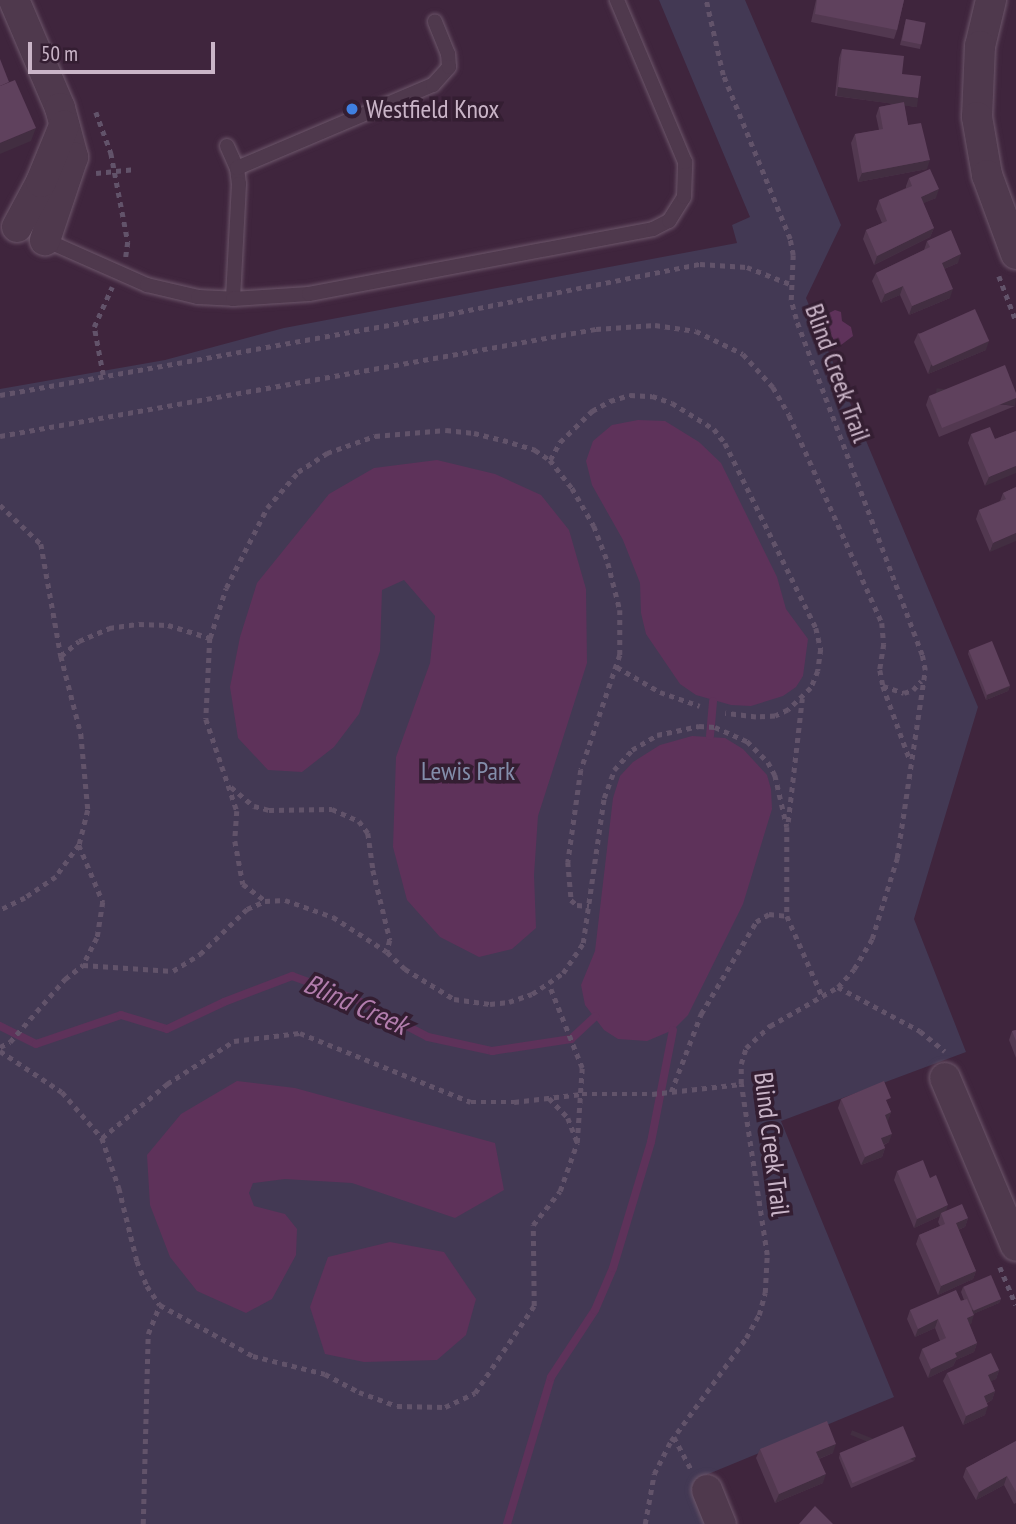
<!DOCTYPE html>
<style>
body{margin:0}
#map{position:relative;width:1016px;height:1524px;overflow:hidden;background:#3f253d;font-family:"PT Sans Narrow",sans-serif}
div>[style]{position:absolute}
.green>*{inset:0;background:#433954}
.water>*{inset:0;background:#5e325a}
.stream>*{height:8px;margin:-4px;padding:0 4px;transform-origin:4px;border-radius:4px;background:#5e325a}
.path>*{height:4.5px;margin-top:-2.25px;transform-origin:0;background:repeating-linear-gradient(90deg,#62536a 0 5px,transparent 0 10px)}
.roads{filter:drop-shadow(0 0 2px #6d576b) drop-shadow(0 0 2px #6d576b)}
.lane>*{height:14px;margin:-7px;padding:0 7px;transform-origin:7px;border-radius:7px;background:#4f394d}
.street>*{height:30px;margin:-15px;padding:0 15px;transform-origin:15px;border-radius:15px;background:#4f394d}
.wall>*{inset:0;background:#523850}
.shaded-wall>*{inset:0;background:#422e41;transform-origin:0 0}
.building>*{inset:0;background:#5f415d;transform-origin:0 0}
.dots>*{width:19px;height:19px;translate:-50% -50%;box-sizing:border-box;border:4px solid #341e32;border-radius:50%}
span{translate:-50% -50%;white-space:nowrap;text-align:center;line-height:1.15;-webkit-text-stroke:7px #341e32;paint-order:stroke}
.poi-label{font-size:26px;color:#cab5c8}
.left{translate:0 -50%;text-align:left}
.street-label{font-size:26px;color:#cab5c8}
.park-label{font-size:26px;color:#838daa}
.water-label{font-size:28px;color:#b27dad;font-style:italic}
.scale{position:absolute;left:28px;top:42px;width:187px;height:32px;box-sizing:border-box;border:4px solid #cab5c8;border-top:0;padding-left:9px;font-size:21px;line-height:24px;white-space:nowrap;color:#cab5c8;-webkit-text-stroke:5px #341e32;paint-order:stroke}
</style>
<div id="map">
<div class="green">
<i style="clip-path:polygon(659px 0,745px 0,841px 225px,806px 298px,978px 707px,914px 919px,966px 1052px,781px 1121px,894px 1397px,701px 1477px,721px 1524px,0 1524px,0 389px,165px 360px,284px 328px,737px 243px,732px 225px,750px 217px)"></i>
</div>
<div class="water">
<i style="clip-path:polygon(835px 310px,841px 312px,842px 321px,851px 327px,853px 336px,837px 348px,823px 316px)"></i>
<i style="clip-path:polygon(638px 420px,665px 421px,699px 442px,721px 463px,777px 577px,786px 609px,808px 639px,803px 676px,796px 687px,783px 696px,751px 706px,731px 705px,696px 695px,680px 684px,646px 634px,641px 613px,640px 583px,623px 540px,592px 485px,586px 461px,593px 441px,612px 425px)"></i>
<i style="clip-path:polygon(437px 460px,495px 474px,541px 495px,569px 530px,586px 589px,587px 663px,538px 816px,534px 875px,536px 928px,512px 949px,479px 957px,440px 937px,407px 900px,393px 847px,396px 757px,430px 663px,435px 616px,404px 580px,382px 590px,380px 651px,359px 714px,334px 747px,302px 772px,268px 770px,238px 738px,230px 687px,240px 637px,257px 583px,329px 494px,374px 468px)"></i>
<i style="clip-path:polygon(692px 736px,725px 738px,743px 749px,767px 775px,771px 789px,772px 809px,743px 904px,688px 1015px,673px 1030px,647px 1041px,618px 1039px,604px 1030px,585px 1005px,581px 985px,595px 951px,613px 798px,620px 776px,633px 762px,660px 745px)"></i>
<i style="clip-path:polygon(237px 1081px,295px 1088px,495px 1143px,504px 1190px,455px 1218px,352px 1183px,285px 1179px,253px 1183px,249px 1193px,254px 1206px,285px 1214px,297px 1229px,296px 1255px,272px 1299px,246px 1313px,197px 1291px,170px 1257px,150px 1205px,147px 1155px,181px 1114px)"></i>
<i style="clip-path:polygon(390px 1242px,444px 1252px,476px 1299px,466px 1335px,437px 1360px,364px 1362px,325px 1354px,310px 1307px,328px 1257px)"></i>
</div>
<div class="stream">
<i style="left:710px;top:736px;width:35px;rotate:-85deg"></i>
<i style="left:0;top:1026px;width:40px;rotate:26.6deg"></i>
<i style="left:36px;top:1044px;width:90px;rotate:-18.8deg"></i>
<i style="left:121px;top:1015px;width:48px;rotate:16.9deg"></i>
<i style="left:167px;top:1029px;width:63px;rotate:-25.3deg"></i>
<i style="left:224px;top:1002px;width:73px;rotate:-20.9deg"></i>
<i style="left:292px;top:976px;width:67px;rotate:20.1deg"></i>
<i style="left:355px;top:999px;width:82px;rotate:27.5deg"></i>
<i style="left:428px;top:1037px;width:66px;rotate:12.3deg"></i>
<i style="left:492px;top:1051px;width:80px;rotate:-8.6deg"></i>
<i style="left:571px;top:1039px;width:33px;rotate:-43deg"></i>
<i style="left:507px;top:1524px;width:153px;rotate:-73.3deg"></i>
<i style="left:551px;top:1377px;width:80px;rotate:-56.7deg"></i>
<i style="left:595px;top:1310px;width:46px;rotate:-66.8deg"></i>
<i style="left:613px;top:1268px;width:132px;rotate:-73.2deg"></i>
<i style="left:651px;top:1142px;width:114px;rotate:-78.9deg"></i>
</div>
<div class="path">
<i style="left:96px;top:112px;width:44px;rotate:69.9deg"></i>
<i style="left:111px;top:153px;width:91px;rotate:79.2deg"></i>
<i style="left:128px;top:242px;width:15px;rotate:98deg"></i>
<i style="left:96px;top:173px;width:40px;rotate:-5.7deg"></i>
<i style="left:999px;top:276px;width:48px;rotate:69.3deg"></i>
<i style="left:103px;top:375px;width:49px;rotate:-100.6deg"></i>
<i style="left:94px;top:327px;width:44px;rotate:-65.8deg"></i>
<i style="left:0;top:395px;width:446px;rotate:-10.2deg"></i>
<i style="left:439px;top:316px;width:266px;rotate:-11.3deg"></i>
<i style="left:700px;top:264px;width:47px;rotate:3.7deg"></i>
<i style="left:747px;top:267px;width:46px;rotate:21.6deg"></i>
<i style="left:0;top:436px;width:606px;rotate:-10.18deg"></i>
<i style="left:596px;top:329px;width:59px;rotate:-3.9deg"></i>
<i style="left:655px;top:325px;width:41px;rotate:8.3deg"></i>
<i style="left:696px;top:331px;width:52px;rotate:26.1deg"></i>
<i style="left:743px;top:354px;width:45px;rotate:47.7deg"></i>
<i style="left:773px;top:387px;width:32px;rotate:60deg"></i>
<i style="left:789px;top:415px;width:228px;rotate:65.9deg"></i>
<i style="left:882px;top:623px;width:21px;rotate:85deg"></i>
<i style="left:884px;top:644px;width:26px;rotate:99deg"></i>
<i style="left:880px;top:670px;width:16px;rotate:79deg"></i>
<i style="left:883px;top:686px;width:22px;rotate:18deg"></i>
<i style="left:904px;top:693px;width:9px;rotate:-18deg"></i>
<i style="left:913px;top:690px;width:12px;rotate:-48deg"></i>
<i style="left:550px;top:460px;width:21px;rotate:-61deg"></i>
<i style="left:560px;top:442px;width:45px;rotate:-44.1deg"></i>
<i style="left:592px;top:411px;width:21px;rotate:-29deg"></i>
<i style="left:610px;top:401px;width:21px;rotate:-17deg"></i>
<i style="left:630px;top:395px;width:22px;rotate:3deg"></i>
<i style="left:652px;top:396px;width:21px;rotate:19deg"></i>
<i style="left:672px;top:403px;width:49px;rotate:31.8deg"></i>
<i style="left:714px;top:429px;width:18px;rotate:52deg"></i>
<i style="left:725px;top:443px;width:206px;rotate:63.8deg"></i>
<i style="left:816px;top:628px;width:22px;rotate:77deg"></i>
<i style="left:821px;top:649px;width:22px;rotate:98deg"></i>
<i style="left:818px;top:671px;width:18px;rotate:112deg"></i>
<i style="left:811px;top:688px;width:32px;rotate:136deg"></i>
<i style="left:788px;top:710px;width:14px;rotate:155deg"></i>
<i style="left:775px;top:716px;width:19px;rotate:177deg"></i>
<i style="left:756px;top:717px;width:31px;rotate:-173deg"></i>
<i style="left:0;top:505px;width:57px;rotate:43.6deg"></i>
<i style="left:41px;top:544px;width:114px;rotate:79.9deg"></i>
<i style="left:61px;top:656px;width:81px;rotate:75.6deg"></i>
<i style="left:81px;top:734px;width:76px;rotate:84.7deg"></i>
<i style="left:88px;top:810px;width:36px;rotate:104deg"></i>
<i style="left:79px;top:845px;width:39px;rotate:126deg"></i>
<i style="left:56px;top:877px;width:37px;rotate:146deg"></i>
<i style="left:25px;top:898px;width:28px;rotate:154deg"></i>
<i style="left:210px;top:638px;width:52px;rotate:-72.3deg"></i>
<i style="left:226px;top:588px;width:90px;rotate:-62.9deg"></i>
<i style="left:267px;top:508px;width:48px;rotate:-49.3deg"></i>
<i style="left:298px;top:472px;width:35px;rotate:-33deg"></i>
<i style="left:327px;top:453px;width:51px;rotate:-19.5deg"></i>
<i style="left:375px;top:436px;width:71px;rotate:-4.8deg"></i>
<i style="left:446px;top:430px;width:28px;rotate:6deg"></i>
<i style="left:474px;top:433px;width:30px;rotate:14deg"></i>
<i style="left:503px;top:440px;width:34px;rotate:17deg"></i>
<i style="left:535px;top:450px;width:18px;rotate:34deg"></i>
<i style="left:550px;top:460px;width:36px;rotate:52deg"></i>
<i style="left:572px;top:488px;width:44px;rotate:59.9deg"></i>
<i style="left:594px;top:526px;width:40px;rotate:69deg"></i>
<i style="left:608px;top:563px;width:49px;rotate:75.7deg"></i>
<i style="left:620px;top:610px;width:45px;rotate:90deg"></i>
<i style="left:620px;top:655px;width:121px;rotate:108.7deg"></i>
<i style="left:581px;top:770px;width:93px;rotate:98deg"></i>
<i style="left:568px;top:862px;width:38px;rotate:85deg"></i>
<i style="left:571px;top:900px;width:8px;rotate:40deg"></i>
<i style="left:577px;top:905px;width:12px;rotate:5deg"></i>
<i style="left:61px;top:656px;width:23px;rotate:-40deg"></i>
<i style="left:79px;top:641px;width:33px;rotate:-23deg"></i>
<i style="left:109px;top:628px;width:30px;rotate:-8deg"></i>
<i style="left:139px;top:624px;width:29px;rotate:2deg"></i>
<i style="left:168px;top:625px;width:44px;rotate:17.2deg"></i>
<i style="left:210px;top:638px;width:81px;rotate:92.8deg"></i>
<i style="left:206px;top:719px;width:97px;rotate:71.4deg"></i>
<i style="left:237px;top:811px;width:30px;rotate:94deg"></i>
<i style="left:235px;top:841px;width:44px;rotate:79.5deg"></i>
<i style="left:243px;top:884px;width:26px;rotate:37deg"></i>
<i style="left:617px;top:667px;width:50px;rotate:30.2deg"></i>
<i style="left:660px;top:692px;width:42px;rotate:19.3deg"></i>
<i style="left:883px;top:686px;width:79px;rotate:70deg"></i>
<i style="left:231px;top:787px;width:30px;rotate:40deg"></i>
<i style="left:254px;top:806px;width:16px;rotate:15deg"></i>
<i style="left:269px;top:810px;width:63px;rotate:-0.9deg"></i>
<i style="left:332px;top:809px;width:30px;rotate:24deg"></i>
<i style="left:359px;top:821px;width:15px;rotate:53deg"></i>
<i style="left:368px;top:833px;width:37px;rotate:82deg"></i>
<i style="left:373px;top:870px;width:72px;rotate:76.3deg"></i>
<i style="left:390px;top:940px;width:12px;rotate:104deg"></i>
<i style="left:788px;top:822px;width:124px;rotate:-83.5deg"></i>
<i style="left:79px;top:845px;width:62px;rotate:67.2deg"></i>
<i style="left:103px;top:902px;width:36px;rotate:99deg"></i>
<i style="left:97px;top:938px;width:30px;rotate:117deg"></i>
<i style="left:838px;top:987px;width:93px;rotate:28.2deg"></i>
<i style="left:920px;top:1031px;width:32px;rotate:39deg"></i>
<i style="left:0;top:1047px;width:11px;rotate:-27deg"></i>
<i style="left:10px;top:1042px;width:84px;rotate:-48.9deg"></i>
<i style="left:65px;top:979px;width:23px;rotate:-38deg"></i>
<i style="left:83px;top:965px;width:90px;rotate:3.8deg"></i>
<i style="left:173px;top:971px;width:32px;rotate:-32deg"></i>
<i style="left:200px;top:954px;width:65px;rotate:-43.8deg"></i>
<i style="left:247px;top:909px;width:20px;rotate:-24deg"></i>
<i style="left:265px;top:901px;width:20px;rotate:-3deg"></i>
<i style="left:285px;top:900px;width:51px;rotate:19.5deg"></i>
<i style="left:333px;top:917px;width:64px;rotate:32.9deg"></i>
<i style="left:387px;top:952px;width:25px;rotate:43deg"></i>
<i style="left:405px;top:969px;width:57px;rotate:31.5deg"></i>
<i style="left:454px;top:999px;width:36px;rotate:8deg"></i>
<i style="left:490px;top:1004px;width:19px;rotate:-6deg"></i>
<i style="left:509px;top:1002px;width:24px;rotate:-19deg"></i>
<i style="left:532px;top:994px;width:37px;rotate:-34deg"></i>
<i style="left:563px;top:973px;width:36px;rotate:-56deg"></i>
<i style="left:583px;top:943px;width:147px;rotate:-81.8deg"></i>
<i style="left:604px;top:798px;width:30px;rotate:-70deg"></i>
<i style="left:614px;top:770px;width:27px;rotate:-48deg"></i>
<i style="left:632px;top:750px;width:29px;rotate:-31deg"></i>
<i style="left:657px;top:735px;width:43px;rotate:-12.1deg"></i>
<i style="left:699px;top:726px;width:16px;rotate:4deg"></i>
<i style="left:715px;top:727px;width:35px;rotate:24deg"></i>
<i style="left:747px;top:741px;width:30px;rotate:45deg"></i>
<i style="left:768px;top:762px;width:15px;rotate:62deg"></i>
<i style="left:775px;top:775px;width:53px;rotate:77deg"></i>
<i style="left:787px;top:827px;width:89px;rotate:90deg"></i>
<i style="left:787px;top:916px;width:90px;rotate:66.3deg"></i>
<i style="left:0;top:1051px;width:74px;rotate:33.5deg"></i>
<i style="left:62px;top:1092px;width:61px;rotate:49deg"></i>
<i style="left:102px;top:1138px;width:53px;rotate:71.2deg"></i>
<i style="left:119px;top:1188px;width:75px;rotate:76.1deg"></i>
<i style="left:137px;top:1261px;width:27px;rotate:68deg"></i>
<i style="left:147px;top:1286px;width:23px;rotate:56deg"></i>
<i style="left:160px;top:1305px;width:106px;rotate:28.7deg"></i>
<i style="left:253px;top:1356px;width:74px;rotate:14deg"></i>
<i style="left:325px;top:1374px;width:38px;rotate:28deg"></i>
<i style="left:359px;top:1392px;width:40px;rotate:20.2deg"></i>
<i style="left:397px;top:1406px;width:48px;rotate:1.2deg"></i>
<i style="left:445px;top:1407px;width:33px;rotate:-25deg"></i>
<i style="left:475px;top:1393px;width:105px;rotate:-55.9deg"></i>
<i style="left:534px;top:1306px;width:81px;rotate:-90.7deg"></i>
<i style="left:533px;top:1225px;width:43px;rotate:-51.5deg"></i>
<i style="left:560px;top:1191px;width:51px;rotate:-70.5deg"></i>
<i style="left:577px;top:1143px;width:75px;rotate:-86.2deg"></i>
<i style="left:582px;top:1068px;width:89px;rotate:-111.7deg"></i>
<i style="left:671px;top:1092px;width:84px;rotate:-69deg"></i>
<i style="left:701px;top:1014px;width:107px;rotate:-59.1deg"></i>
<i style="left:756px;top:922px;width:15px;rotate:-32deg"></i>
<i style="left:769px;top:914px;width:18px;rotate:6deg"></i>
<i style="left:549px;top:1098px;width:28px;rotate:46deg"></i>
<i style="left:568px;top:1118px;width:26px;rotate:69deg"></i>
<i style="left:102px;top:1138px;width:85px;rotate:-39.7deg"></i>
<i style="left:167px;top:1084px;width:80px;rotate:-32.7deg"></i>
<i style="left:234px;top:1041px;width:66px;rotate:-6.9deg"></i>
<i style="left:300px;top:1033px;width:184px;rotate:22deg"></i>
<i style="left:471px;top:1102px;width:43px"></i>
<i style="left:514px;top:1102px;width:68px;rotate:-6.7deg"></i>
<i style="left:582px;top:1094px;width:70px"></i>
<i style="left:652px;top:1094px;width:90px;rotate:-6.4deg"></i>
<i style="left:1000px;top:1267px;width:41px;rotate:67.2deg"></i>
<i style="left:674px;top:1437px;width:36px;rotate:62deg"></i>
<i style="left:143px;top:1524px;width:190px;rotate:-88.5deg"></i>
<i style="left:148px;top:1334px;width:31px;rotate:-68deg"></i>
<i style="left:645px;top:1524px;width:51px;rotate:-79.8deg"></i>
<i style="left:654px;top:1474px;width:37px;rotate:-63deg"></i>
<i style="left:671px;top:1441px;width:127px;rotate:-53.9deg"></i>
<i style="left:746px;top:1338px;width:26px;rotate:-61deg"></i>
<i style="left:759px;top:1315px;width:23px;rotate:-75deg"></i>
<i style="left:765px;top:1293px;width:38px;rotate:-87deg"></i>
<i style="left:767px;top:1255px;width:173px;rotate:-98.6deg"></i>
<i style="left:741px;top:1084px;width:20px;rotate:-90deg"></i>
<i style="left:741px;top:1064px;width:17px;rotate:-73deg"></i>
<i style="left:746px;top:1048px;width:33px;rotate:-43deg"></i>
<i style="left:770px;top:1026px;width:78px;rotate:-29.8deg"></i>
<i style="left:838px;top:987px;width:24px;rotate:-48deg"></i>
<i style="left:854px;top:969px;width:35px;rotate:-59deg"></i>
<i style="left:872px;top:939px;width:85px;rotate:-72.8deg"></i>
<i style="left:897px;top:858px;width:190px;rotate:-81.5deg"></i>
<i style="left:925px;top:670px;width:15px;rotate:-101deg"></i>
<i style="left:922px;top:655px;width:359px;rotate:-110.6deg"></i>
<i style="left:796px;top:319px;width:20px;rotate:-105deg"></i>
<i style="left:791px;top:300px;width:45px;rotate:-87.5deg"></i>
<i style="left:793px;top:255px;width:16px;rotate:-101deg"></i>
<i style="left:790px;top:239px;width:177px;rotate:-112.2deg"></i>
<i style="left:723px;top:75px;width:77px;rotate:-102.8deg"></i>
</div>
<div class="roads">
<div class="lane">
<i style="left:227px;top:146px;width:24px;rotate:66deg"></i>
<i style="left:237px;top:168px;width:16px;rotate:83deg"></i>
<i style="left:239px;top:184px;width:115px;rotate:93deg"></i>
<i style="left:237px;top:168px;width:213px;rotate:-23deg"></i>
<i style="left:433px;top:85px;width:24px;rotate:-48deg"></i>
<i style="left:449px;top:67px;width:13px;rotate:-94deg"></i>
<i style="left:448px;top:54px;width:35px;rotate:-112deg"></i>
<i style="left:43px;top:239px;width:114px;rotate:23.9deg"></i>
<i style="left:147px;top:285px;width:52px;rotate:13.2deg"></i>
<i style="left:198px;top:297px;width:35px;rotate:3deg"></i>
<i style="left:233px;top:299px;width:76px;rotate:-3.8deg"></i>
<i style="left:309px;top:294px;width:350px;rotate:-10.7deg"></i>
<i style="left:653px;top:229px;width:18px;rotate:-27deg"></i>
<i style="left:669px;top:221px;width:28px;rotate:-58deg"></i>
<i style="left:684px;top:197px;width:35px;rotate:-88deg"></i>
<i style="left:685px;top:162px;width:176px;rotate:-112.8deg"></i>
</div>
<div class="street">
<i style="left:14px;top:0;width:117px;rotate:66.9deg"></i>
<i style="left:60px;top:108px;width:51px;rotate:75.1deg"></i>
<i style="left:73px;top:157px;width:88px;rotate:108.6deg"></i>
<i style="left:991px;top:0;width:47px;rotate:103.4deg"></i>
<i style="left:980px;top:46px;width:71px;rotate:92.4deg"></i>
<i style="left:977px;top:117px;width:59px;rotate:80.2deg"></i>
<i style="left:987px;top:175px;width:84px;rotate:69.8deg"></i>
<i style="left:17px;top:227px;width:51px;rotate:-61.9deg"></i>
<i style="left:41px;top:182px;width:61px;rotate:-67.7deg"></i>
<i style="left:945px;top:1078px;width:182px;rotate:67.1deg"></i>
<i style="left:707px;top:1490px;width:37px;rotate:68deg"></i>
</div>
</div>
<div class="wall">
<i style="clip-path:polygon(816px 0,904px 0,897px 30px,894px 39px,811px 22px)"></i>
<i style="clip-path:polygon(906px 19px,921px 44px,920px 49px,900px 45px)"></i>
<i style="clip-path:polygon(842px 49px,902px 74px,915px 107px,904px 105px,908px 125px,927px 169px,858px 182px,851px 143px,855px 134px,879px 130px,876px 116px,879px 107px,895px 104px,835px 96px,839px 58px)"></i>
<i style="clip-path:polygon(909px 178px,936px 198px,923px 203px,934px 228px,930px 237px,874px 265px,863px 239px,866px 230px,882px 223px,876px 209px,879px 200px,906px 188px,906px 186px)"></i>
<i style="clip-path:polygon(927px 241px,958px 263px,944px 269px,950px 298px,909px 315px,900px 295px,881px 303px,872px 281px,876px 273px,924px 250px)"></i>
<i style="clip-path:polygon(918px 333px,986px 350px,928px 374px,914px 342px)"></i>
<i style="clip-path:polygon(929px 396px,1015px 406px,939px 437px,926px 405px)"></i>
<i style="clip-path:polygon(1016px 431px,985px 486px,968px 443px,971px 434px,995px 439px)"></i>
<i style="clip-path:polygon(1016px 487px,990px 552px,976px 519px,979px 510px,1000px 501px,1003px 493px)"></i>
<i style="clip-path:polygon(969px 650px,1010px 686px,1008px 691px,986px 700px,968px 654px)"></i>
<i style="clip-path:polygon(1016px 1030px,1016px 1058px,1009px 1040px,1012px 1031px)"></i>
<i style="clip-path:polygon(841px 1099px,888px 1105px,891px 1112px,887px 1122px,889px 1142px,884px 1145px,885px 1148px,882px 1157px,861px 1165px,838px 1108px)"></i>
<i style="clip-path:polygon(897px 1171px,930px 1178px,946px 1211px,968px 1218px,965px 1227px,958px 1230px,976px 1271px,973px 1279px,938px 1295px,916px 1244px,919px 1235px,940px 1226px,938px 1222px,940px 1216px,914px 1228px,894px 1180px)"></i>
<i style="clip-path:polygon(963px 1287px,1001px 1299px,999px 1303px,973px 1314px,971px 1324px,969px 1324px,977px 1343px,974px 1352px,956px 1360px,953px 1366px,928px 1378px,919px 1358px,922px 1349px,940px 1341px,935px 1328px,915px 1337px,907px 1319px,910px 1310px,964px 1300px,961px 1292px)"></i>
<i style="clip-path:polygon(999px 1370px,996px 1379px,991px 1381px,995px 1391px,992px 1400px,987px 1403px,985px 1415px,963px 1425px,943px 1381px,947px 1373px)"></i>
<i style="clip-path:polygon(1016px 1441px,1016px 1503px,1014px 1504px,1004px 1485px,976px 1500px,963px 1477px,966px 1468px)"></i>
<i style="clip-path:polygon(760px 1449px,833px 1453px,819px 1459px,823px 1483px,775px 1503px,756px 1458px)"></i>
<i style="clip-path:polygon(840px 1453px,916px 1456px,914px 1461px,851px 1488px,839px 1458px)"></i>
</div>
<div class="shaded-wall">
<i style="left:838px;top:87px;width:81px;height:9px;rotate:8deg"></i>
<i style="clip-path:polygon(36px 128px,31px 141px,0 154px,0 143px)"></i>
<i style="clip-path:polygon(930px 160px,927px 169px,858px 182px,862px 173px)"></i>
<i style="clip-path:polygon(939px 189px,936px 198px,917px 206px,921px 197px)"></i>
<i style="clip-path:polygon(934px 228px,930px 237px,874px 265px,877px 256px)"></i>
<i style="clip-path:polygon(961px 254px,958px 263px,939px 271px,942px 263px)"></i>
<i style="clip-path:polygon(903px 286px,900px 295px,881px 303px,885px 294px)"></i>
<i style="clip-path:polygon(953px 289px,950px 298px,909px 315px,912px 306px)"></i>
<i style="clip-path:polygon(989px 341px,986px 350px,928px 374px,931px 365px)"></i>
<i style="left:1016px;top:398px;width:8px;height:80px;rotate:97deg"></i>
<i style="clip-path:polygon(1016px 466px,1016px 473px,985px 486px,989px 477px)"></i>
<i style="clip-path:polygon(1016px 533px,1016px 541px,990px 552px,993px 543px)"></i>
<i style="clip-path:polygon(1010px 686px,1008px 691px,986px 700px,987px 695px)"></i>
<i style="clip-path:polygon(891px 1112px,888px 1121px,881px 1124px,885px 1115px)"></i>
<i style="clip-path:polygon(892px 1134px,889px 1142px,878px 1147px,881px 1138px)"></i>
<i style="clip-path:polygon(885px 1148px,882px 1157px,861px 1165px,865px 1157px)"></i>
<i style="clip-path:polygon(948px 1205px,945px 1214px,941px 1213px,940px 1216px,914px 1228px,917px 1219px)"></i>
<i style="clip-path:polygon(968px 1218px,965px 1227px,952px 1232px,956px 1223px)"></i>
<i style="clip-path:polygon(976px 1271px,973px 1279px,938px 1295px,941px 1286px)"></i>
<i style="clip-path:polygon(1001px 1299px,999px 1303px,971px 1315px,972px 1310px)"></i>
<i style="clip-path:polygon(974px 1315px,971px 1324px,963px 1327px,967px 1318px)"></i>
<i style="clip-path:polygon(938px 1319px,935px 1328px,915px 1337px,918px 1329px)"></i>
<i style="clip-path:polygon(977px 1343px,974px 1352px,956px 1360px,953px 1366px,928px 1378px,931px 1369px,955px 1353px)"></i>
<i style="clip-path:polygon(999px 1370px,996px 1379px,985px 1384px,988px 1375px)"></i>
<i style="clip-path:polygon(995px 1391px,992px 1400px,981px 1405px,984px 1396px)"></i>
<i style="clip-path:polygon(988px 1406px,985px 1415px,963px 1425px,966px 1416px)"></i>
<i style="clip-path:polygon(836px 1444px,833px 1453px,813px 1461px,816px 1452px)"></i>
<i style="left:916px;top:1456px;width:5px;height:69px;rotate:112deg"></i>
<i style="clip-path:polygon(826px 1474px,823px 1483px,775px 1503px,779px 1494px)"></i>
<i style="clip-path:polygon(1007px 1476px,1004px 1485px,976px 1500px,979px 1492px)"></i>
</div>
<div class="building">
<i style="clip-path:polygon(817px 0,904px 0,897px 30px,815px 14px)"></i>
<i style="left:906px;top:19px;width:20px;height:22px;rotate:11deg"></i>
<i style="clip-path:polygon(842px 49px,904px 56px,902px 74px,921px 76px,918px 98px,838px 87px)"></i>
<i style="clip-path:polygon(0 59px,9px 82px,0 86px)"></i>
<i style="clip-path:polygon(15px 80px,36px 128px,0 143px,0 86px)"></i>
<i style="clip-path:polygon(904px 102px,908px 125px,921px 123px,930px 160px,862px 173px,855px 134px,883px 129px,879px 107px)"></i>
<i style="clip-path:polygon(930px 169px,939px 189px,921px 197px,934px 228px,877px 256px,866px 230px,887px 221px,879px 200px,912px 186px,909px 178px)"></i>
<i style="clip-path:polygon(951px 230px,961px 254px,942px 263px,953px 289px,912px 306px,903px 286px,885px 294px,876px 273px,930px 247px,927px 241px)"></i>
<i style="left:975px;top:309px;width:35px;height:62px;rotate:66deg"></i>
<i style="clip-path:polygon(1005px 365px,1016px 393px,1016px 398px,942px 428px,929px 396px)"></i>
<i style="clip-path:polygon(990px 427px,995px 439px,1016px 431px,1016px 466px,989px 477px,971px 434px)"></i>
<i style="clip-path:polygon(1016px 487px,1016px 533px,993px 543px,979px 510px,1006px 499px,1003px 493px)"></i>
<i style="left:992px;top:641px;width:48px;height:25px;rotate:68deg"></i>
<i style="clip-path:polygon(1016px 1030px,1016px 1041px,1012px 1031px)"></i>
<i style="clip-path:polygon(884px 1081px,891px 1098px,886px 1100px,891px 1112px,885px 1115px,892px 1134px,881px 1138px,885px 1148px,865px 1157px,841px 1099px)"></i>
<i style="clip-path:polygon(923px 1160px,930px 1178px,936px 1175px,948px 1205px,917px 1219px,897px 1171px)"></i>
<i style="clip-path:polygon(962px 1204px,968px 1218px,956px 1223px,976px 1271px,941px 1286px,919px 1235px,945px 1224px,941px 1213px)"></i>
<i style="left:991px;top:1275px;width:26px;height:30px;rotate:67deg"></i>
<i style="clip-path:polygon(956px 1290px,961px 1301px,967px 1299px,974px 1315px,967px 1318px,977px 1343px,955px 1353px,957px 1357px,931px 1369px,922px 1349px,946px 1338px,938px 1319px,918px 1329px,910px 1310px)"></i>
<i style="clip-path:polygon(991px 1353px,999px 1370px,988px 1375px,995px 1391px,984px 1396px,988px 1406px,966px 1416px,947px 1373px)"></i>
<i style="clip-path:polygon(827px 1421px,836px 1444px,816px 1452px,826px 1474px,779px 1494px,760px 1449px)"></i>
<i style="left:903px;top:1426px;width:33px;height:69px;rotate:67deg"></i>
<i style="clip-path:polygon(1016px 1441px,1016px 1492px,1007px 1476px,979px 1492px,966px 1468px)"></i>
<i style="clip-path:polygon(815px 1506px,833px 1524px,799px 1524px)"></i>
</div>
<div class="dots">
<i style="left:352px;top:109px;background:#3f7fe0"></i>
</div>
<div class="poi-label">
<span class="left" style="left:366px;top:109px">Westfield Knox</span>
</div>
<div class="street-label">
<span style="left:838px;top:373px;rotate:70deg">Blind Creek Trail</span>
<span style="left:772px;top:1144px;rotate:83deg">Blind Creek Trail</span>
</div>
<div class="park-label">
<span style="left:468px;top:771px">Lewis Park</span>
</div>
<div class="water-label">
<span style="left:356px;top:1004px;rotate:24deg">Blind Creek</span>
</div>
<div class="scale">50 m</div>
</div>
